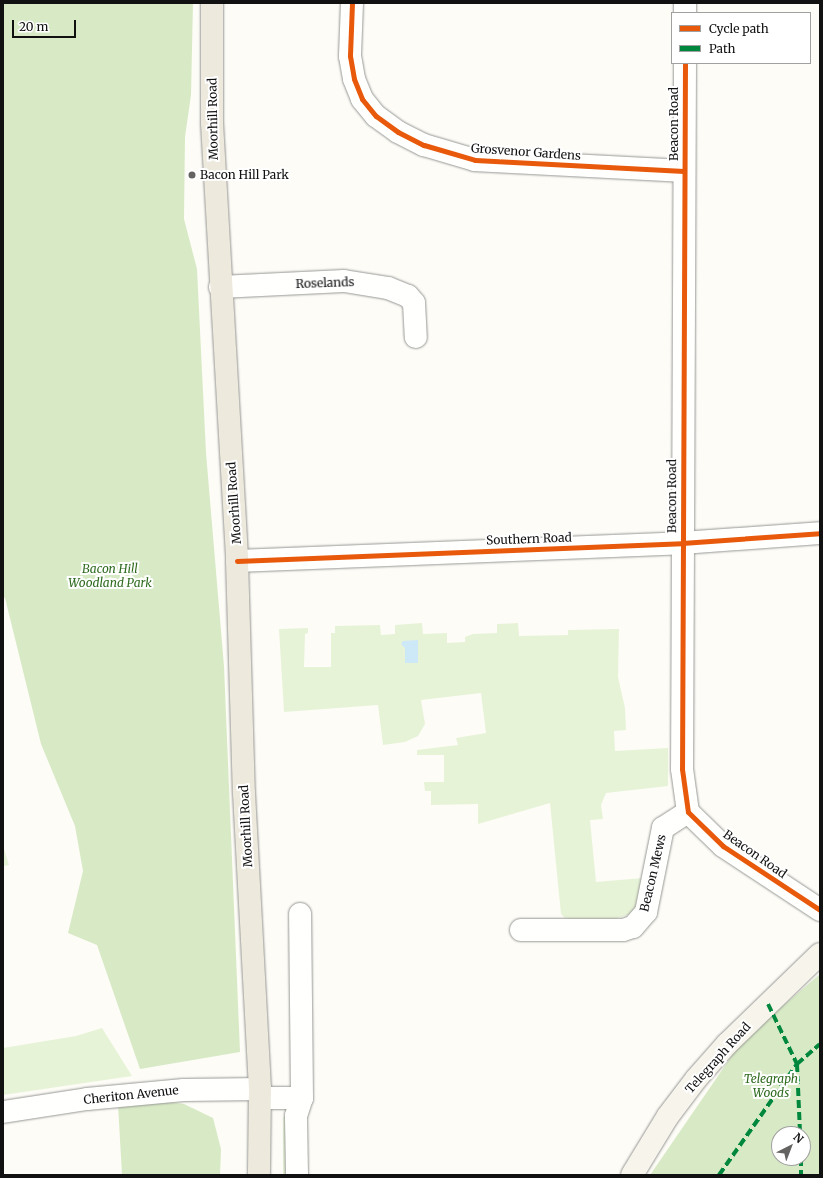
<!DOCTYPE html>
<style>
body{margin:0}
#map{position:relative;width:823px;height:1178px;overflow:hidden;background:#fdfcf7;font-family:Merriweather,serif}
div>[style]{position:absolute}
.green>*{inset:0;background:#e7f3d7}
.forest>*{inset:0;background:#d8eac5}
.water>*{inset:0;background:#cde8f7}
.roads{filter:drop-shadow(0 0 1px #979795) drop-shadow(0 0 1px #979795)}
.street>*{height:22px;margin:-11px;padding:0 11px;transform-origin:11px;border-radius:11px;background:#fffffe}
.secondary>*{height:22px;margin:-11px;padding:0 11px;transform-origin:11px;border-radius:11px;background:#f6f4eb}
.primary>*{height:22px;margin:-11px;padding:0 11px;transform-origin:11px;border-radius:11px;background:#ede9dc}
.quiet>*{height:4px;margin-top:-2px;transform-origin:0;background:repeating-linear-gradient(90deg,#00873e 0 8px,transparent 0 12px)}
.cycleway>*{height:5px;margin:-2.5px;padding:0 2.5px;transform-origin:2.5px;border-radius:2.5px;background:#e8590c}
.dots>*{width:11px;height:11px;translate:-50% -50%;box-sizing:border-box;border:2px solid #fff;border-radius:50%}
span{translate:-50% -50%;white-space:nowrap;text-align:center;line-height:1.15;-webkit-text-stroke:4px #fff;paint-order:stroke}
.street-label{font-size:12px;color:#111}
.poi-label{font-size:12px;color:#111}
.left{translate:0 -50%;text-align:left}
.park-label{font-size:12px;color:#2f6b1f;font-style:italic}
.frame{position:absolute;inset:0;border:4px solid #111;pointer-events:none}
.legend{position:absolute;left:671px;top:12px;width:140px;height:52px;box-sizing:border-box;background:#fff;border:1px solid #a0a0a0;margin:0;padding:5px 7px;list-style:none;font-size:12px;color:#111}
.legend li{display:flex;align-items:center;gap:8px;height:20px}
.legend b{width:20px;border:1px solid #a0a0a0}
.north{position:absolute;left:771px;top:1126px;width:40px;height:40px;box-sizing:border-box;background:#fff;border:1px solid #a0a0a0;border-radius:50%;rotate:42deg;font-size:11px;font-weight:700;line-height:16px;text-align:center;color:#111}
.north::after{content:'';display:block;margin:auto;width:14px;height:18px;background:#646362;clip-path:polygon(50% 0,100% 100%,50% 72%,0 100%)}
.scale{position:absolute;left:12px;top:20px;width:64px;height:18px;box-sizing:border-box;border:2px solid #111;border-top:0;padding-left:5px;font-size:12px;line-height:14px;white-space:nowrap;color:#111;-webkit-text-stroke:3px #fff;paint-order:stroke}
</style>
<div id="map">
<div class="green">
<i style="clip-path:polygon(422px 623px,423px 634px,447px 633px,447px 643px,465px 642px,465px 637px,473px 634px,497px 633px,497px 624px,518px 623px,519px 636px,568px 635px,568px 630px,619px 629px,618px 677px,625px 708px,626px 730px,614px 731px,615px 751px,668px 748px,668px 786px,606px 793px,601px 805px,603px 819px,590px 820px,596px 882px,643px 878px,639px 905px,630px 914px,602px 923px,565px 918px,561px 914px,550px 803px,478px 824px,478px 804px,431px 805px,431px 791px,425px 791px,424px 782px,444px 782px,444px 755px,417px 755px,417px 750px,458px 745px,456px 738px,486px 733px,481px 693px,421px 700px,425px 724px,418px 736px,405px 742px,383px 745px,378px 705px,284px 712px,279px 629px,308px 628px,308px 633px,305px 634px,304px 667px,331px 667px,331px 633px,335px 633px,335px 626px,380px 625px,381px 635px,395px 634px,395px 625px)"></i>
<i style="clip-path:polygon(3px 846px,9px 865px,3px 866px)"></i>
<i style="clip-path:polygon(102px 1028px,132px 1076px,3px 1095px,3px 1048px,76px 1036px)"></i>
<i style="clip-path:polygon(283px 1117px,286px 1117px,289px 1175px,283px 1175px)"></i>
</div>
<div class="forest">
<i style="clip-path:polygon(3px 3px,193px 3px,191px 95px,185px 137px,184px 219px,197px 269px,206px 453px,224px 666px,240px 1052px,140px 1069px,97px 945px,68px 933px,83px 871px,75px 826px,41px 744px,5px 598px,3px 597px)"></i>
<i style="clip-path:polygon(evenodd,820px 974px,820px 1175px,650px 1175px,742px 1041px,820px 974px,779px 1134px,803px 1134px,803px 1158px,779px 1158px,779px 1134px)"></i>
<i style="clip-path:polygon(156px 1100px,184px 1104px,213px 1118px,221px 1149px,220px 1175px,122px 1175px,118px 1104px)"></i>
</div>
<div class="water">
<i style="clip-path:polygon(418px 640px,418px 663px,405px 663px,405px 648px,401px 644px,403px 641px)"></i>
</div>
<div class="roads">
<div class="street">
<i style="left:352px;top:3px;width:53px;rotate:92.2deg"></i>
<i style="left:350px;top:56px;width:23px;rotate:80deg"></i>
<i style="left:354px;top:79px;width:22px;rotate:68deg"></i>
<i style="left:362px;top:99px;width:22px;rotate:51deg"></i>
<i style="left:376px;top:116px;width:27px;rotate:36deg"></i>
<i style="left:398px;top:132px;width:29px;rotate:27deg"></i>
<i style="left:424px;top:145px;width:53px;rotate:16.4deg"></i>
<i style="left:475px;top:160px;width:209px;rotate:3deg"></i>
<i style="left:685px;top:13px;width:10px;rotate:-90deg"></i>
<i style="left:685px;top:63px;width:706px;rotate:90.24deg"></i>
<i style="left:682px;top:769px;width:43px;rotate:82.1deg"></i>
<i style="left:688px;top:812px;width:49px;rotate:44.2deg"></i>
<i style="left:723px;top:846px;width:116px;rotate:33.4deg"></i>
<i style="left:220px;top:287px;width:124px;rotate:-2.8deg"></i>
<i style="left:344px;top:281px;width:45px;rotate:9deg"></i>
<i style="left:388px;top:288px;width:22px;rotate:22deg"></i>
<i style="left:408px;top:296px;width:9px;rotate:49deg"></i>
<i style="left:414px;top:303px;width:34px;rotate:87deg"></i>
<i style="left:237px;top:561px;width:445px;rotate:-2.3deg"></i>
<i style="left:682px;top:543px;width:138px;rotate:-4.1deg"></i>
<i style="left:521px;top:930px;width:102px"></i>
<i style="left:623px;top:930px;width:10px;rotate:-17deg"></i>
<i style="left:633px;top:927px;width:20px;rotate:-49deg"></i>
<i style="left:646px;top:912px;width:86px;rotate:-78.6deg"></i>
<i style="left:663px;top:828px;width:30px;rotate:-33deg"></i>
<i style="left:260px;top:1098px;width:42px"></i>
<i style="left:3px;top:1112px;width:85px;rotate:-8.8deg"></i>
<i style="left:87px;top:1099px;width:97px;rotate:-5.3deg"></i>
<i style="left:184px;top:1090px;width:76px;rotate:-0.8deg"></i>
<i style="left:297px;top:1175px;width:59px;rotate:-91deg"></i>
<i style="left:296px;top:1116px;width:19px;rotate:-72deg"></i>
<i style="left:302px;top:1098px;width:184px;rotate:-90.6deg"></i>
</div>
<div class="secondary">
<i style="left:632px;top:1175px;width:69px;rotate:-58.6deg"></i>
<i style="left:668px;top:1116px;width:46px;rotate:-52.9deg"></i>
<i style="left:696px;top:1079px;width:47px;rotate:-48.5deg"></i>
<i style="left:727px;top:1044px;width:129px;rotate:-44.1deg"></i>
</div>
<div class="primary">
<i style="left:212px;top:3px;width:120px;rotate:90deg"></i>
<i style="left:212px;top:123px;width:439px;rotate:86.7deg"></i>
<i style="left:237px;top:561px;width:232px;rotate:88.3deg"></i>
<i style="left:244px;top:793px;width:296px;rotate:86.9deg"></i>
<i style="left:260px;top:1089px;width:86px;rotate:90.7deg"></i>
</div>
</div>
<div class="quiet">
<i style="left:768px;top:1004px;width:67px;rotate:64.2deg"></i>
<i style="left:797px;top:1064px;width:70px;rotate:87.5deg"></i>
<i style="left:801px;top:1158px;width:17px;rotate:90deg"></i>
<i style="left:719px;top:1175px;width:136px;rotate:-54.9deg"></i>
<i style="left:797px;top:1064px;width:30px;rotate:-41deg"></i>
</div>
<div class="cycleway">
<i style="left:352px;top:3px;width:53px;rotate:92.2deg"></i>
<i style="left:350px;top:56px;width:23px;rotate:80deg"></i>
<i style="left:354px;top:79px;width:22px;rotate:68deg"></i>
<i style="left:362px;top:99px;width:22px;rotate:51deg"></i>
<i style="left:376px;top:116px;width:27px;rotate:36deg"></i>
<i style="left:398px;top:132px;width:29px;rotate:27deg"></i>
<i style="left:424px;top:145px;width:53px;rotate:16.4deg"></i>
<i style="left:475px;top:160px;width:209px;rotate:3deg"></i>
<i style="left:685px;top:63px;width:706px;rotate:90.24deg"></i>
<i style="left:682px;top:769px;width:43px;rotate:82.1deg"></i>
<i style="left:688px;top:812px;width:49px;rotate:44.2deg"></i>
<i style="left:723px;top:846px;width:116px;rotate:33.4deg"></i>
<i style="left:237px;top:561px;width:445px;rotate:-2.3deg"></i>
<i style="left:682px;top:543px;width:138px;rotate:-4.1deg"></i>
</div>
<div class="dots">
<i style="left:192px;top:175px;background:#646362"></i>
</div>
<div class="street-label">
<span style="left:213px;top:119px;rotate:-91deg">Moorhill Road</span>
<span style="left:674px;top:124px;rotate:-90deg">Beacon Road</span>
<span style="left:526px;top:152px;rotate:4deg">Grosvenor Gardens</span>
<span style="left:325px;top:283px;rotate:-2deg">Roselands</span>
<span style="left:672px;top:496px;rotate:-90deg">Beacon Road</span>
<span style="left:234px;top:503px;rotate:-94deg">Moorhill Road</span>
<span style="left:529px;top:539px;rotate:-2deg">Southern Road</span>
<span style="left:246px;top:826px;rotate:-93deg">Moorhill Road</span>
<span style="left:755px;top:854px;rotate:35deg">Beacon Road</span>
<span style="left:653px;top:873px;rotate:-77deg">Beacon Mews</span>
<span style="left:718px;top:1058px;rotate:-48deg">Telegraph Road</span>
<span style="left:131px;top:1095px;rotate:-6deg">Cheriton Avenue</span>
</div>
<div class="poi-label">
<span class="left" style="left:200px;top:175px">Bacon Hill Park</span>
</div>
<div class="park-label">
<span style="left:110px;top:576px">Bacon Hill<br>Woodland Park</span>
<span style="left:771px;top:1086px">Telegraph<br>Woods</span>
</div>
<div class="frame"></div>
<ul class="legend">
<li><b style="height:5px;background:#e8590c"></b>Cycle path</li>
<li><b style="height:5px;background:#00873e"></b>Path</li>
</ul>
<div class="north">N</div>
<div class="scale">20 m</div>
</div>
